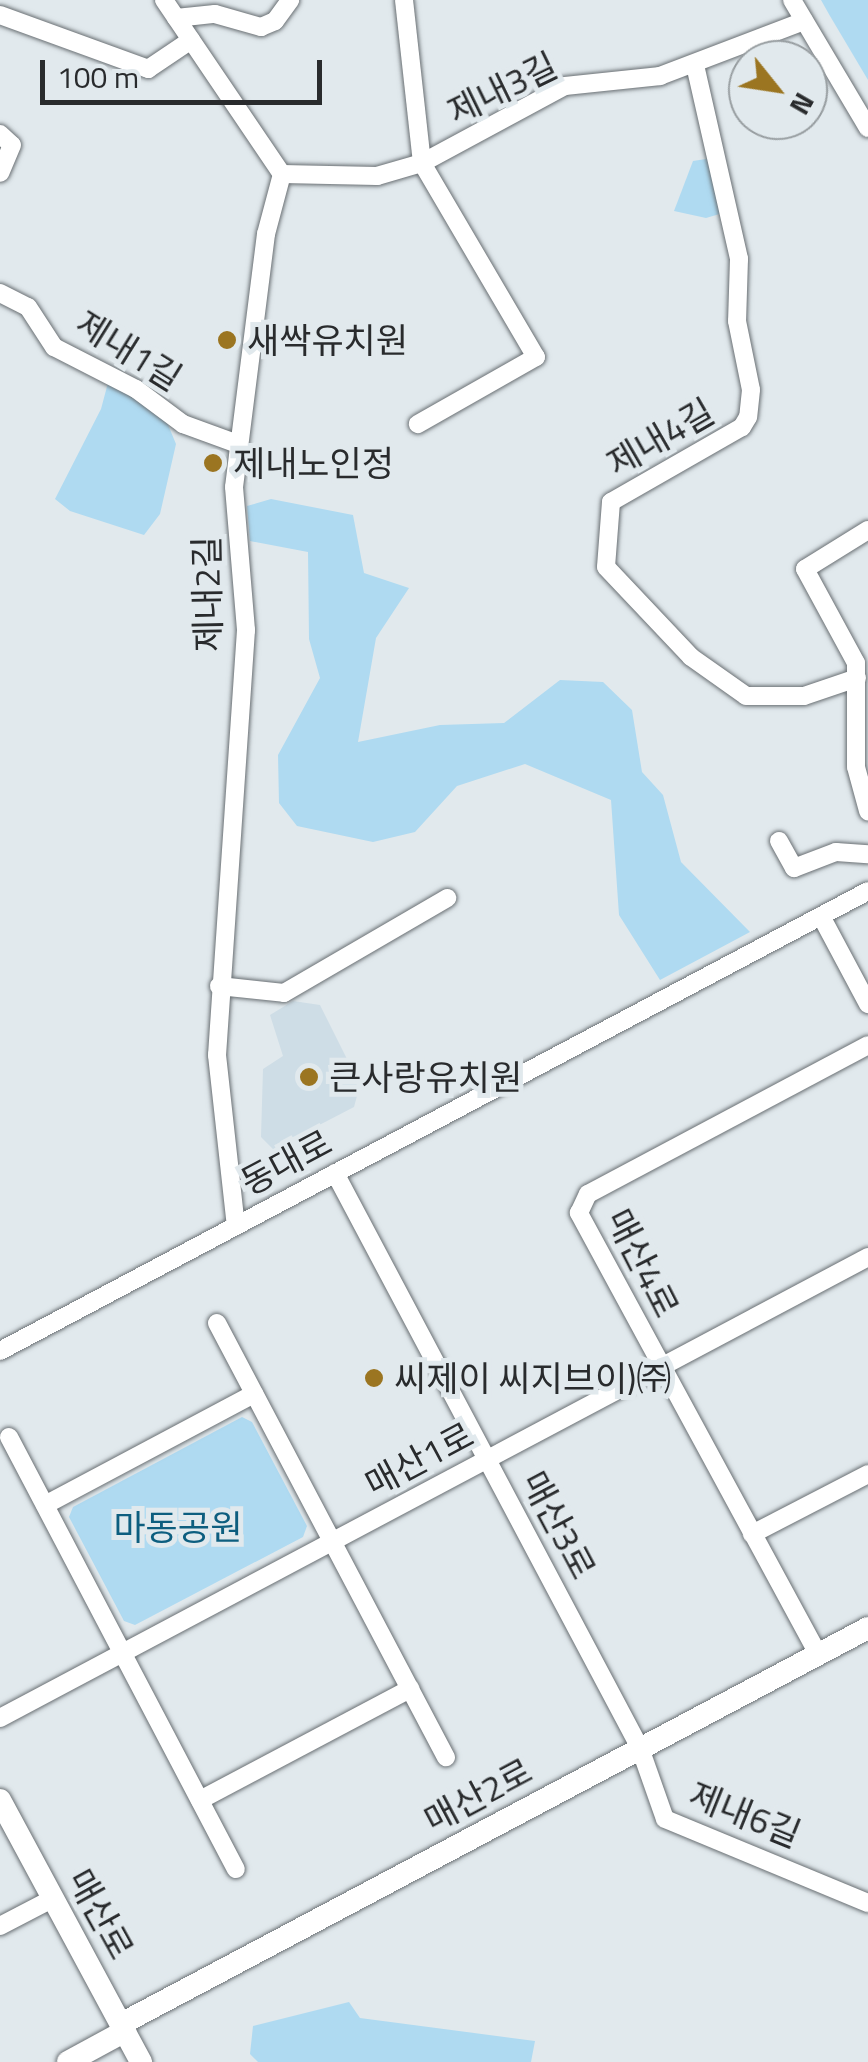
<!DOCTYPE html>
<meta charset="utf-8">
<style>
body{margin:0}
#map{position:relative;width:868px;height:2062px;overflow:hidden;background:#e1e9ed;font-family:"Titillium Web","Noto Sans KR",sans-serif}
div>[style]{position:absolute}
.built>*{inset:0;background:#cedde6}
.green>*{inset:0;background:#afdaf1}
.roads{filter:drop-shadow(0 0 2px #696f73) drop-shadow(0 0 2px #696f73)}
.minor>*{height:18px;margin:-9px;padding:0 9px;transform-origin:9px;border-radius:9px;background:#fff}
.tertiary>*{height:22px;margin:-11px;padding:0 11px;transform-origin:11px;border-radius:11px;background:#fff}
.dots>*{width:28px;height:28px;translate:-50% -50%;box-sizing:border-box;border:5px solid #e1e9ed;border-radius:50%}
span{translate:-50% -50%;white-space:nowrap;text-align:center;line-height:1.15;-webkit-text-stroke:10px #e1e9ed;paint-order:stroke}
.street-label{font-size:35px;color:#292b2d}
.poi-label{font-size:35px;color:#292b2d}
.left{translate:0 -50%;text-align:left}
.park-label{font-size:35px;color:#0d5e7f}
.north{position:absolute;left:728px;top:40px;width:100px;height:100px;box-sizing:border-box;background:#e1e9ed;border:2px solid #979da0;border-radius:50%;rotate:120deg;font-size:28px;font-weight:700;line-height:40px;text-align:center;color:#292b2d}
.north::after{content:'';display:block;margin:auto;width:35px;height:45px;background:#9b7521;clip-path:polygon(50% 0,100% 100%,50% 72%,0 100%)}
.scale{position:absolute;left:40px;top:60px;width:282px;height:45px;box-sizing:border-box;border:5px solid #292b2d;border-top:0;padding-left:12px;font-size:30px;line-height:35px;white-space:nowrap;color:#292b2d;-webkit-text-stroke:8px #e1e9ed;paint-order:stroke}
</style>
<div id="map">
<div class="built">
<i style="clip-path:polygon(293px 1001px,320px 1005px,360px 1085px,354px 1107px,273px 1149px,261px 1137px,263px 1069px,283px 1056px,270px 1015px)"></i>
</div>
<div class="green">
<i style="clip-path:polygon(821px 0,868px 0,868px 80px,830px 16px)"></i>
<i style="clip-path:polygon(712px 158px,723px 213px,706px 218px,674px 211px,693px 161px)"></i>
<i style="clip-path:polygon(109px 379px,164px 415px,176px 444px,160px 514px,144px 535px,70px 511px,55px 499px,101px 409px)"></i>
<i style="clip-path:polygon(271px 499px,353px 515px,364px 573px,409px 588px,376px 638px,358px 742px,440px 725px,504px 723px,560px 680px,603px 682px,632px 710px,642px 772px,663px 795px,681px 862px,750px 932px,660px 980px,619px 915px,611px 800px,525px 764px,457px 786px,415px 832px,373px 842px,297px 826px,279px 803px,278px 755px,320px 678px,309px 639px,308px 552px,250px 541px,247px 506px)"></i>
<i style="clip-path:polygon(242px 1417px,252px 1422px,307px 1526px,303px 1537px,135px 1625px,124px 1621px,69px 1517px,73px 1507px)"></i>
<i style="clip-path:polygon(349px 2002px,360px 2018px,535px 2041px,531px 2062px,258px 2062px,250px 2054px,253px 2026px)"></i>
</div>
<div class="roads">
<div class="minor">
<i style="left:164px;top:0;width:210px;rotate:55.9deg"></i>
<i style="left:282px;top:174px;width:62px;rotate:104.9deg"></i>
<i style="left:266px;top:234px;width:255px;rotate:97.2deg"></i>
<i style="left:234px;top:487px;width:144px;rotate:85.2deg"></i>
<i style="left:246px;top:630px;width:426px;rotate:93.9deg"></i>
<i style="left:217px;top:1055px;width:172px;rotate:83.7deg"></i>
<i style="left:404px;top:0;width:164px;rotate:83.7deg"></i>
<i style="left:422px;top:163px;width:225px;rotate:59.6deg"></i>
<i style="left:536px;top:357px;width:136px;rotate:150.4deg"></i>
<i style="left:792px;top:0;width:149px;rotate:59.3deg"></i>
<i style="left:0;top:15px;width:158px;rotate:20deg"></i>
<i style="left:148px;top:69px;width:52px;rotate:-34deg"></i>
<i style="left:176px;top:18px;width:39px;rotate:-6deg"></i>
<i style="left:215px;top:14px;width:48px;rotate:15.8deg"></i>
<i style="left:261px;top:27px;width:15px;rotate:-23deg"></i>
<i style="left:275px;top:21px;width:26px;rotate:-54deg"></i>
<i style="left:695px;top:65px;width:199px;rotate:77.2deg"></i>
<i style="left:739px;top:259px;width:62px;rotate:91.8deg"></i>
<i style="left:737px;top:321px;width:70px;rotate:78.5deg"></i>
<i style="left:751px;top:390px;width:27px;rotate:96deg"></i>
<i style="left:748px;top:417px;width:12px;rotate:121deg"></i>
<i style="left:742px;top:427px;width:151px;rotate:150.2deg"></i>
<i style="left:611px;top:502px;width:65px;rotate:94.4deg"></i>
<i style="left:606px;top:567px;width:124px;rotate:46.6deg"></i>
<i style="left:691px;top:657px;width:67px;rotate:35.3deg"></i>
<i style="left:746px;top:696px;width:58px"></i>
<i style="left:804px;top:696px;width:56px;rotate:-18.8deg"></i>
<i style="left:0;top:134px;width:16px;rotate:43deg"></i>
<i style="left:12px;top:145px;width:30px;rotate:113deg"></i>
<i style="left:282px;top:174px;width:95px;rotate:1.2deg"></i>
<i style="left:377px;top:176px;width:47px;rotate:-16.1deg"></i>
<i style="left:422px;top:163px;width:162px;rotate:-28.3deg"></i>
<i style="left:565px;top:86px;width:96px;rotate:-6deg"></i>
<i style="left:660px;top:76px;width:154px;rotate:-20.9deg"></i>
<i style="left:0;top:293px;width:31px;rotate:27deg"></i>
<i style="left:28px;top:307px;width:48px;rotate:57deg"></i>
<i style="left:54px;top:347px;width:92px;rotate:27.1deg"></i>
<i style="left:136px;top:389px;width:59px;rotate:36.7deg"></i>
<i style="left:183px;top:424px;width:59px;rotate:20deg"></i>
<i style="left:868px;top:530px;width:74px;rotate:148.2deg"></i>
<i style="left:805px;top:569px;width:107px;rotate:61.5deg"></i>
<i style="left:856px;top:663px;width:104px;rotate:90deg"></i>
<i style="left:856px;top:767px;width:46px;rotate:74.7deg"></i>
<i style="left:779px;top:841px;width:31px;rotate:61deg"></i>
<i style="left:794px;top:868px;width:45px;rotate:-20.9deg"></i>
<i style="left:836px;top:852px;width:32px;rotate:4deg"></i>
<i style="left:821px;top:916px;width:100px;rotate:61.9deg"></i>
<i style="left:219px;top:986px;width:65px;rotate:6.1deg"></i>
<i style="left:284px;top:993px;width:189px;rotate:-30.2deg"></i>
<i style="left:335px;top:1173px;width:651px;rotate:62.06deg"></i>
<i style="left:640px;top:1748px;width:75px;rotate:70.6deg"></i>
<i style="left:665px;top:1819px;width:220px;rotate:22.5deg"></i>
<i style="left:217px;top:1323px;width:491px;rotate:62.2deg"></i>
<i style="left:0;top:1351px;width:982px;rotate:-27.92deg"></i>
<i style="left:9px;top:1437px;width:488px;rotate:62.3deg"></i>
<i style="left:45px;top:1505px;width:237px;rotate:-28deg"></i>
<i style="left:752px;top:1534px;width:131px;rotate:-27.3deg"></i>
<i style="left:818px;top:1654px;width:502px;rotate:-118.46deg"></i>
<i style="left:579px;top:1213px;width:21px;rotate:-65deg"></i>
<i style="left:588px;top:1194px;width:317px;rotate:-28deg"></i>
<i style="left:0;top:1718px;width:983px;rotate:-27.97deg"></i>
<i style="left:200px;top:1800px;width:238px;rotate:-27.9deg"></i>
<i style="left:0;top:1926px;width:59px;rotate:-27.4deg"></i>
</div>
<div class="tertiary">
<i style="left:0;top:1800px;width:298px;rotate:61.7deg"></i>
<i style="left:121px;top:2024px;width:845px;rotate:-27.93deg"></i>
<i style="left:68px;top:2062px;width:65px;rotate:-28.5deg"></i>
</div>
</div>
<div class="dots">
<i style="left:227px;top:340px;background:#9b7521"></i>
<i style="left:213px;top:463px;background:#9b7521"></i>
<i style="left:309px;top:1077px;background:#9b7521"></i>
<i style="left:374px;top:1378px;background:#9b7521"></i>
</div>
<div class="street-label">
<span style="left:502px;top:88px;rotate:-26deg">제내3길</span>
<span style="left:129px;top:350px;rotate:32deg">제내1길</span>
<span style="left:660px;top:437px;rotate:-30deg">제내4길</span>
<span style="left:207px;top:594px;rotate:-91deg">제내2길</span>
<span style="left:286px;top:1162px;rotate:-28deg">동대로</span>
<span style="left:643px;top:1263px;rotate:63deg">매산4로</span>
<span style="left:419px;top:1459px;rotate:-28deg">매산1로</span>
<span style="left:559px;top:1525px;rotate:62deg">매산3로</span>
<span style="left:478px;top:1795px;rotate:-28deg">매산2로</span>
<span style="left:745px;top:1814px;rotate:22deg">제내6길</span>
<span style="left:101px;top:1914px;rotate:61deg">매산로</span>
</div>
<div class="poi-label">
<span class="left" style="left:247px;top:340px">새싹유치원</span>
<span class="left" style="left:233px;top:463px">제내노인정</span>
<span class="left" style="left:329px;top:1077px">큰사랑유치원</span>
<span class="left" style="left:394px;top:1378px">씨제이 씨지브이)㈜</span>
</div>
<div class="park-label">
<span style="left:178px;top:1527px">마동공원</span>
</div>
<div class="north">N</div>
<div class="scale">100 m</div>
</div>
